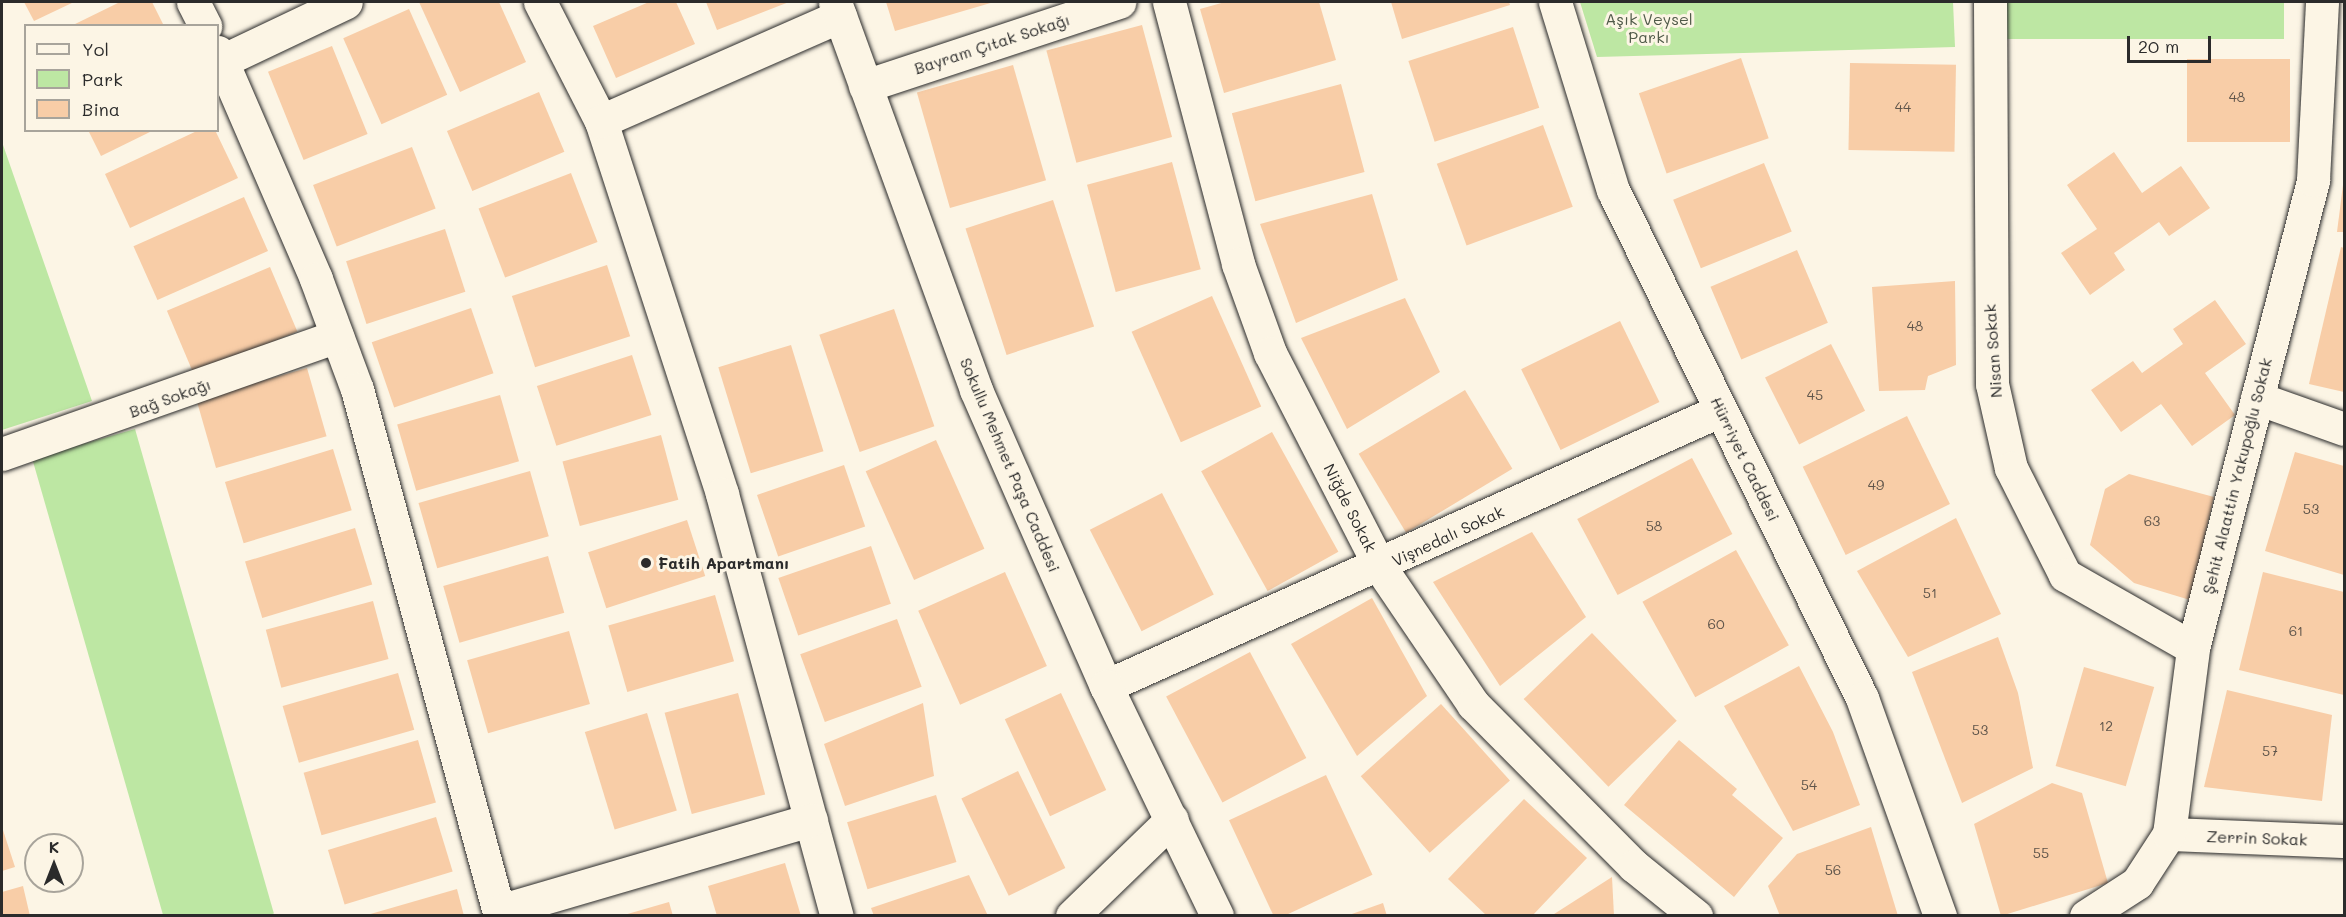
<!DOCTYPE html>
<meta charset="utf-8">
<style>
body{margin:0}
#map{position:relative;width:2346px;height:917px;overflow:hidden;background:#fcf5e5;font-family:Mali,sans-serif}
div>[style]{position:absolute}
.green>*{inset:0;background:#bde7a3;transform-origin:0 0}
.building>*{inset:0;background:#f8cda7;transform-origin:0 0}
.roads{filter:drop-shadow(0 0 2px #2b2b2b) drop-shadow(0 0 2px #2b2b2b)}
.minor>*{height:33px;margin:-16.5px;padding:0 16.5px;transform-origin:16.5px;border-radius:16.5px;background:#fcf5e5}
.major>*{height:33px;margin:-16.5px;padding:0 16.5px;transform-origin:16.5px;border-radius:16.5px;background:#fcf5e5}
.dots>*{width:16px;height:16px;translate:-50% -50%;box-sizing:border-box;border:3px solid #fcf5e5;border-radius:50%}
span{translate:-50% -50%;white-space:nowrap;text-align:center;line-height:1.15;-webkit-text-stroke:6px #fcf5e5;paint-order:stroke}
.number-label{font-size:14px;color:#5e544a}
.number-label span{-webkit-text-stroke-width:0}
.park-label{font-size:16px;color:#505a49}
.street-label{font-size:16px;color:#2b2b2b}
.poi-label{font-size:16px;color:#2b2b2b;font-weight:700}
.left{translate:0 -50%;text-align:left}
.frame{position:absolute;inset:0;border:3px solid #2b2b2b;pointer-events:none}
.legend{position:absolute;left:24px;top:24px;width:195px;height:108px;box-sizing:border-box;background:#fcf5e5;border:2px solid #a8a49b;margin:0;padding:8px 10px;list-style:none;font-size:18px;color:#2b2b2b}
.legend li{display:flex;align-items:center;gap:12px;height:30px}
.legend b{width:30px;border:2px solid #a8a49b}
.north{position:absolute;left:24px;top:833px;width:60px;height:60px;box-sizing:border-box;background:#fcf5e5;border:2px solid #a8a49b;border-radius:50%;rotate:0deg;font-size:16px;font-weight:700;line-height:24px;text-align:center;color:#2b2b2b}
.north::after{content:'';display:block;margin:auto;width:21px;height:27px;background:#2b2b2b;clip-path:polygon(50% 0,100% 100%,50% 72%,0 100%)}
.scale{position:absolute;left:2127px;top:36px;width:84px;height:27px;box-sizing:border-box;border:3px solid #2b2b2b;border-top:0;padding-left:8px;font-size:18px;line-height:21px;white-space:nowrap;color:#2b2b2b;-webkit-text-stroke:4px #fcf5e5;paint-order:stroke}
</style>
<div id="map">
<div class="green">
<i style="clip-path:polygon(1580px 2px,1953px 2px,1955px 47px,1597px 57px)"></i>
<i style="left:2006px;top:2px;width:278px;height:37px"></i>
<i style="clip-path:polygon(2px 142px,92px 401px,2px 430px)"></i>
<i style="left:135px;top:429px;width:504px;height:107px;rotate:74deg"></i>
</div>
<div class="building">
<i style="clip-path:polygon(24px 2px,74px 2px,34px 21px)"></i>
<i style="clip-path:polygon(120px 2px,152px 2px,164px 26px,71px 26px)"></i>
<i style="clip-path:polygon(419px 2px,499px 2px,526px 62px,460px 92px)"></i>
<i style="clip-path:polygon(649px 2px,676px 2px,695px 44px,616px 78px,593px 26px)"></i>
<i style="clip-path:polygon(706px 2px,789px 2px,717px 30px)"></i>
<i style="clip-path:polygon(886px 2px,994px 2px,895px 31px)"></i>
<i style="clip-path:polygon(1225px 2px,1319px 2px,1336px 60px,1224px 93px,1200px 9px)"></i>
<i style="clip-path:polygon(1391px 2px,1509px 2px,1510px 5px,1402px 39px)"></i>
<i style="left:409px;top:9px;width:94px;height:72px;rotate:66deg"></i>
<i style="left:1142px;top:25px;width:116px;height:99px;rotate:75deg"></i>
<i style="left:1513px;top:27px;width:85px;height:110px;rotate:72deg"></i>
<i style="left:332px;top:46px;width:95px;height:69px;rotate:68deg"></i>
<i style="left:1741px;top:58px;width:85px;height:108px;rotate:71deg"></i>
<i style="left:2290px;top:59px;width:83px;height:103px;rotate:90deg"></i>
<i style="left:1850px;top:63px;width:106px;height:87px;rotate:1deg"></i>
<i style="left:1013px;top:65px;width:120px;height:100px;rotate:74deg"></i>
<i style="left:1341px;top:84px;width:91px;height:113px;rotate:75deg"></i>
<i style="left:539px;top:92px;width:65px;height:100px;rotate:67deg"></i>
<i style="left:1543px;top:125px;width:87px;height:113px;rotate:70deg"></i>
<i style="clip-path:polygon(88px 130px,154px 130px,101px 156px)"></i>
<i style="clip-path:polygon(199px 130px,215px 130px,238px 178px,130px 228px,105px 174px)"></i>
<i style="left:412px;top:147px;width:66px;height:106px;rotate:69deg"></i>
<i style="clip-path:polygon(2114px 152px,2142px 193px,2181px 166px,2210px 208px,2169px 236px,2159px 222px,2114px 253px,2125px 270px,2090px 295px,2061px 253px,2097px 229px,2067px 185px)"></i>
<i style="left:1172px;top:162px;width:111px;height:88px;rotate:75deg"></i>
<i style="left:1764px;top:163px;width:74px;height:98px;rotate:68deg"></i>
<i style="left:571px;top:173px;width:74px;height:99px;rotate:69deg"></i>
<i style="clip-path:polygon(2344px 177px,2344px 232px,2337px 232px)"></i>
<i style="clip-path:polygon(1372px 194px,1398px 280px,1296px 323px,1260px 224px)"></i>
<i style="left:244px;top:197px;width:59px;height:121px;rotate:66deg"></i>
<i style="left:1053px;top:200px;width:133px;height:92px;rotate:72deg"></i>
<i style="left:445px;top:229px;width:66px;height:104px;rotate:72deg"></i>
<i style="clip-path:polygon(2341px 247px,2344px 248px,2344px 392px,2309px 384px)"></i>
<i style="left:1797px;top:250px;width:79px;height:94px;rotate:67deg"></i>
<i style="left:607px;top:265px;width:75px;height:100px;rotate:72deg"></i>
<i style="left:270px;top:267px;width:70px;height:112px;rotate:67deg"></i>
<i style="clip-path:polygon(1955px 281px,1956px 365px,1928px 376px,1925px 390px,1879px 391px,1872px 287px)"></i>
<i style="left:1212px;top:296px;width:121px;height:88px;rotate:66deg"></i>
<i style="clip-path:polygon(1405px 298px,1440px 372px,1347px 429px,1301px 338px)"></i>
<i style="clip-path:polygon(2215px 300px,2246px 344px,2205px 373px,2235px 415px,2192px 446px,2161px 404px,2121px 432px,2091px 390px,2133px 361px,2142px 373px,2183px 344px,2173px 329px)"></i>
<i style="left:471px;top:308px;width:69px;height:105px;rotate:71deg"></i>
<i style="left:894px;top:309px;width:124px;height:79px;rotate:71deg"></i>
<i style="left:1620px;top:321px;width:90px;height:110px;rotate:64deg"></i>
<i style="left:1831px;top:344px;width:75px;height:74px;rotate:63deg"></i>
<i style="left:791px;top:345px;width:111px;height:76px;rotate:73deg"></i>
<i style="left:632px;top:355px;width:63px;height:100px;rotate:72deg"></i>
<i style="left:307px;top:368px;width:71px;height:115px;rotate:74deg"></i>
<i style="left:1465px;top:390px;width:92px;height:124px;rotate:59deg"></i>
<i style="left:500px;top:395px;width:69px;height:107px;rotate:74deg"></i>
<i style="left:1907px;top:416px;width:98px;height:116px;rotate:64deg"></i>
<i style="left:1272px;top:432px;width:137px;height:81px;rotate:61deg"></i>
<i style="left:661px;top:435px;width:67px;height:102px;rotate:75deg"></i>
<i style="left:936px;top:440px;width:119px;height:77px;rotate:66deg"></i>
<i style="left:333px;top:449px;width:64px;height:113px;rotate:73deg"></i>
<i style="clip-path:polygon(2295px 452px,2344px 466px,2344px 575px,2265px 551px)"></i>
<i style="left:1692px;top:458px;width:86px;height:130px;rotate:62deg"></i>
<i style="left:844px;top:465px;width:65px;height:92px;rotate:71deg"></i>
<i style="left:530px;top:471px;width:68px;height:116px;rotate:74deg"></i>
<i style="clip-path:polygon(2129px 474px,2214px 497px,2190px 600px,2134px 583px,2090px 545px,2105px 489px)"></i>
<i style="left:1162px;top:493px;width:114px;height:81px;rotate:63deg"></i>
<i style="clip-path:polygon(1956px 518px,2001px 614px,1908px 657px,1857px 571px)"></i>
<i style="left:687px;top:520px;width:59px;height:104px;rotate:72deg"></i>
<i style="left:355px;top:528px;width:59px;height:115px;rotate:73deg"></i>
<i style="clip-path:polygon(1532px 532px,1586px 617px,1500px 686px,1433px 582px)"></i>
<i style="left:871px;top:546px;width:61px;height:98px;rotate:71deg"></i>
<i style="left:1736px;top:550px;width:109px;height:107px;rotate:61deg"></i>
<i style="left:548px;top:556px;width:59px;height:109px;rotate:74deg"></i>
<i style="left:1005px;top:572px;width:103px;height:95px;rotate:66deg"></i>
<i style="clip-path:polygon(2263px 572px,2344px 592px,2344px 695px,2239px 670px)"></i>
<i style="left:715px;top:595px;width:69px;height:111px;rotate:74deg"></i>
<i style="clip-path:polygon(1372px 598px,1427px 696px,1357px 756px,1291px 644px)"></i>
<i style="left:373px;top:601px;width:60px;height:111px;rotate:75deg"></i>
<i style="left:897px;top:619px;width:72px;height:103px;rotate:70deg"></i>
<i style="left:569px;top:631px;width:76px;height:106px;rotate:74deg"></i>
<i style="left:1592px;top:633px;width:122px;height:95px;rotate:46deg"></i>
<i style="clip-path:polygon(1998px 637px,2018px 693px,2033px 768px,1962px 803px,1912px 672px)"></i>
<i style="left:1250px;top:652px;width:120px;height:95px;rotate:62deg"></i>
<i style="clip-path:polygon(1799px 666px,1833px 732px,1860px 805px,1793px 831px,1724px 706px)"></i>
<i style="left:2084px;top:667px;width:73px;height:103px;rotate:16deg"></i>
<i style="left:398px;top:673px;width:59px;height:120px;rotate:74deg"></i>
<i style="clip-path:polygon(2227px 690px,2332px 715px,2322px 801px,2204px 787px)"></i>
<i style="left:738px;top:693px;width:105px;height:76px;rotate:75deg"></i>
<i style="left:1061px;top:693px;width:107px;height:62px;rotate:65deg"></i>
<i style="clip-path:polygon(923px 703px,934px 776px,845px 806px,824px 744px)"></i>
<i style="left:1441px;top:704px;width:103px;height:108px;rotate:48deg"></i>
<i style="left:647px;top:713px;width:102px;height:65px;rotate:73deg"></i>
<i style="left:418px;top:740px;width:65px;height:119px;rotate:74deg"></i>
<i style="clip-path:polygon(1679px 740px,1737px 789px,1732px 795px,1783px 838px,1734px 897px,1624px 805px)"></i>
<i style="left:1018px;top:771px;width:108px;height:63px;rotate:64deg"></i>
<i style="left:1326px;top:775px;width:110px;height:107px;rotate:65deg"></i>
<i style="clip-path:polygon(2052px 783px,2082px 793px,2108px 883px,2001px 916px,1974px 824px)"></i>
<i style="left:936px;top:795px;width:70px;height:93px;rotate:73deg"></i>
<i style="clip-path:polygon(1524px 799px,1587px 858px,1532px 916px,1487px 916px,1448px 879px)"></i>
<i style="left:436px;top:817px;width:57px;height:113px;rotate:73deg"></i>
<i style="clip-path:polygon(2px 827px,15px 867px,2px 871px)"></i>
<i style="clip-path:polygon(1871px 827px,1898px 916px,1780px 916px,1768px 886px,1797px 854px)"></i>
<i style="clip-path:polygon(785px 863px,801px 916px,717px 916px,708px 886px)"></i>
<i style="clip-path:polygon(969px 875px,988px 916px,874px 916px,871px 908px)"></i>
<i style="clip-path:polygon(1612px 877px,1614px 916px,1551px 916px)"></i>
<i style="clip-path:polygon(23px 886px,30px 916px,2px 916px,2px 892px)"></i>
<i style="clip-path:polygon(457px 889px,464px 916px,367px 916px,367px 915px)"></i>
<i style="clip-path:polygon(669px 902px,673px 916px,624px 916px,624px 915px)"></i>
<i style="clip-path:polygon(1383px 903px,1387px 916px,1349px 916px,1349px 915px)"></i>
</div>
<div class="roads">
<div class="minor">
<i style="left:193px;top:2px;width:27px;rotate:63deg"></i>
<i style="left:540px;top:2px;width:134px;rotate:62.9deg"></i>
<i style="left:601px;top:121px;width:392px;rotate:72deg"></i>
<i style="left:722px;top:494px;width:437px;rotate:74.8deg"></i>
<i style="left:1169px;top:2px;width:271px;rotate:75.2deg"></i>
<i style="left:1238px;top:264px;width:95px;rotate:70.2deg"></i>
<i style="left:1270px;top:353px;width:241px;rotate:62.8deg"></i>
<i style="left:1380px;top:567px;width:166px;rotate:55.8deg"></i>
<i style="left:1473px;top:704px;width:228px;rotate:45.2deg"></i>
<i style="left:1634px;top:866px;width:80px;rotate:38.9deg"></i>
<i style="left:1555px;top:2px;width:197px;rotate:72.9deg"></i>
<i style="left:1613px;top:190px;width:566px;rotate:63.89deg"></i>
<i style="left:1862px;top:698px;width:232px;rotate:70.3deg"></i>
<i style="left:1990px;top:2px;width:382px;rotate:89.7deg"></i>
<i style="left:1992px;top:384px;width:86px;rotate:77.3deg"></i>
<i style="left:2011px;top:468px;width:120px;rotate:63.2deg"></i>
<i style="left:2065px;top:575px;width:147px;rotate:29.7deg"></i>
<i style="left:218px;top:52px;width:247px;rotate:66.6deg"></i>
<i style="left:316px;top:279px;width:117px;rotate:69.6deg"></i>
<i style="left:357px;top:389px;width:546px;rotate:74.82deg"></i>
<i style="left:222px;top:61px;width:137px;rotate:-25.4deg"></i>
<i style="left:865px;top:86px;width:268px;rotate:-18.3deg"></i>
<i style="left:601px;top:121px;width:261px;rotate:-23.7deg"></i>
<i style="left:2257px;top:398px;width:92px;rotate:19.6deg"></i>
<i style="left:2px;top:454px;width:355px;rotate:-19.4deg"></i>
<i style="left:1106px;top:686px;width:674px;rotate:-24.17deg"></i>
<i style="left:2169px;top:834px;width:175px;rotate:2.3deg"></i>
<i style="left:499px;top:911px;width:325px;rotate:-16.3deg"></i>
<i style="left:1072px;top:916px;width:139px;rotate:-44.1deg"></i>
<i style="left:2086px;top:916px;width:61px;rotate:-32.9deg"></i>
<i style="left:2137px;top:883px;width:59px;rotate:-56.9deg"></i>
<i style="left:2169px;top:834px;width:188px;rotate:-82.6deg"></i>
<i style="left:2193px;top:648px;width:483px;rotate:-75.6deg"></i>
<i style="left:2313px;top:180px;width:178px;rotate:-87.1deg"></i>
</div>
<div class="major">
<i style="left:835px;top:2px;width:413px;rotate:70deg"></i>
<i style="left:976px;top:390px;width:323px;rotate:66.3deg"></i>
<i style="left:1106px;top:686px;width:255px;rotate:64.2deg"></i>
</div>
</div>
<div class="dots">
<i style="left:646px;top:563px;background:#2b2b2b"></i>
</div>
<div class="number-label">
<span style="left:2237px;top:97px">48</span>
<span style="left:1903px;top:107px">44</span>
<span style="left:1915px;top:326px">48</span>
<span style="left:1815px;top:395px">45</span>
<span style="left:1876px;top:485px">49</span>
<span style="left:2311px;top:509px">53</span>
<span style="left:2152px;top:521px">63</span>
<span style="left:1654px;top:526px">58</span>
<span style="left:1930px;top:593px">51</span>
<span style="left:1716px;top:624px">60</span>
<span style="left:2296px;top:631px">61</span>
<span style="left:2106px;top:726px">12</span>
<span style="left:1980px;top:730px">53</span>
<span style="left:2270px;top:751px">57</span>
<span style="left:1809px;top:785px">54</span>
<span style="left:2041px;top:853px">55</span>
<span style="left:1833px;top:870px">56</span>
</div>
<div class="park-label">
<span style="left:1649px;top:28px">Aşık Veysel<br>Parkı</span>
</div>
<div class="street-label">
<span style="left:992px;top:44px;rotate:-18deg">Bayram Çıtak Sokağı</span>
<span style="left:1993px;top:351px;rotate:-94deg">Nisan Sokak</span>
<span style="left:170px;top:398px;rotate:-20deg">Bağ Sokağı</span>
<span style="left:1745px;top:459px;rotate:64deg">Hürriyet Caddesi</span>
<span style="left:1010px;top:465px;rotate:67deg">Sokullu Mehmet Paşa Caddesi</span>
<span style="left:2237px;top:476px;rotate:-76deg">Şehit Alaattin Yakupoğlu Sokak</span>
<span style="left:1350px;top:508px;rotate:63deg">Niğde Sokak</span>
<span style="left:1448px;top:536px;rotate:-25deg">Vişnedalı Sokak</span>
<span style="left:2257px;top:838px;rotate:2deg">Zerrin Sokak</span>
</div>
<div class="poi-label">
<span class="left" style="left:658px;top:563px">Fatih Apartmanı</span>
</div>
<div class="frame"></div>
<ul class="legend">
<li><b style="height:8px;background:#fcf5e5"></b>Yol</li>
<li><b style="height:16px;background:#bde7a3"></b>Park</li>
<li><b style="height:16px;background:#f8cda7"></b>Bina</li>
</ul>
<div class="north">K</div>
<div class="scale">20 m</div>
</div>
